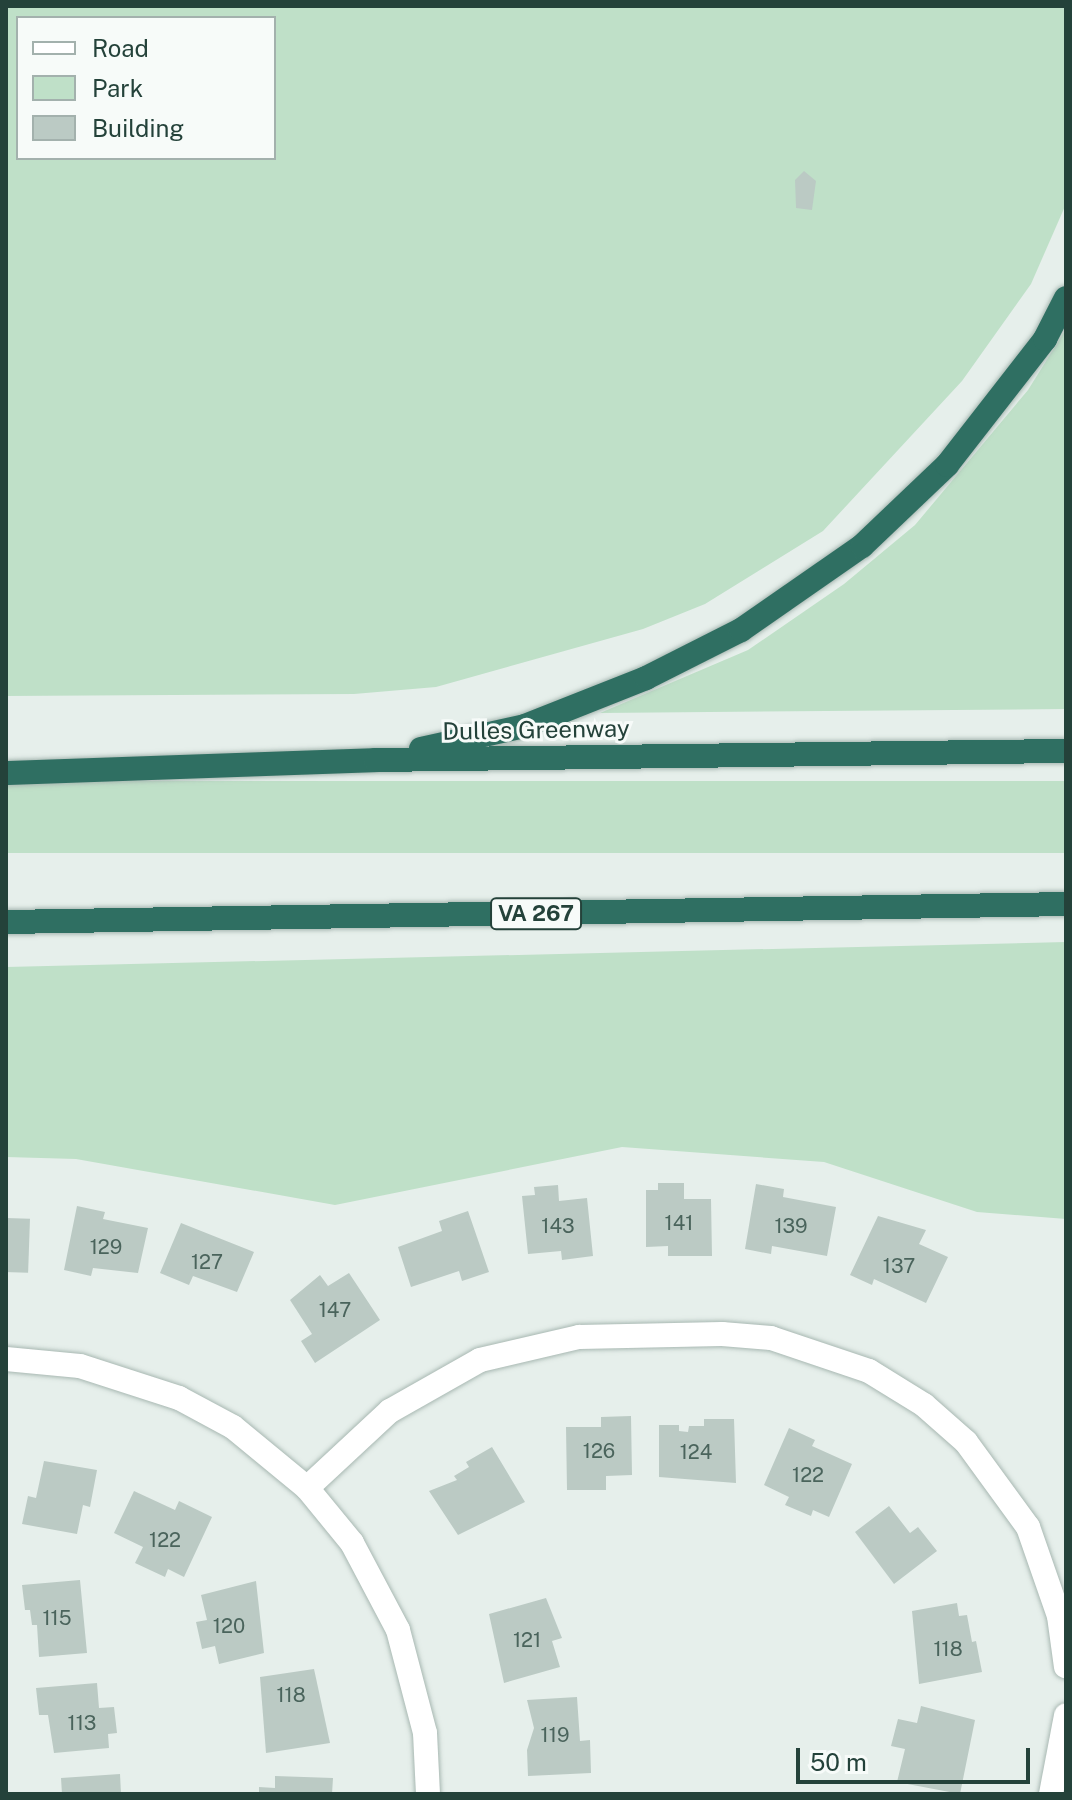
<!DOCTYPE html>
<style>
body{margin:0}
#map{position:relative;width:1072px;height:1800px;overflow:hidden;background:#e6efeb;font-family:"Public Sans",sans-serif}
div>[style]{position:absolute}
.green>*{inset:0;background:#bfe0c8;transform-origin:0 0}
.building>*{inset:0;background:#bbcac4;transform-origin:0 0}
.roads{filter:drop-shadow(0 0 2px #a8b8b2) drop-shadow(0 0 2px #a8b8b2)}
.street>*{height:24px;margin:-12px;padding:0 12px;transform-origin:12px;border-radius:12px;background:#fff}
.highway>*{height:24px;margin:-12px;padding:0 12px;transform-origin:12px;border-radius:12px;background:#2f6f62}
span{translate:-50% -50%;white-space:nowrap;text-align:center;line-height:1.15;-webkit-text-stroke:6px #f7fbf9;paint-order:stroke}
.number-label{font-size:20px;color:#4a645c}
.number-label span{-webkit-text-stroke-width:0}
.shield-label span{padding:2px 6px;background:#f7fbf9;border:2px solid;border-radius:6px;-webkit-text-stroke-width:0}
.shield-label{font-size:22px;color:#24423a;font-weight:700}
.street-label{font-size:24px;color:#24423a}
.frame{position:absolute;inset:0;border:8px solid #24423a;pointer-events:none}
.legend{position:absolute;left:16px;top:16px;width:260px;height:144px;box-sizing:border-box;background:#f7fbf9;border:2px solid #a3b1ad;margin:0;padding:10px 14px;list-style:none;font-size:24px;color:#24423a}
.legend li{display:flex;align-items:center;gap:16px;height:40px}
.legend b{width:40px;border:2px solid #a3b1ad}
.scale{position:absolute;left:796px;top:1748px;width:234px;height:36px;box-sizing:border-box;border:4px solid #24423a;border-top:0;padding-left:10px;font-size:24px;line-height:28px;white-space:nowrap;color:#24423a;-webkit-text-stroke:6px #f7fbf9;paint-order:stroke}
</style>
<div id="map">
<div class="green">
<i style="clip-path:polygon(evenodd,6px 6px,1066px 6px,1066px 204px,1031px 284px,962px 381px,823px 531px,705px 604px,643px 629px,436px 687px,354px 694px,6px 696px,6px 6px,18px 18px,274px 18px,274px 158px,18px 158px,18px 18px)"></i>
<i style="clip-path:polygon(1066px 329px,1066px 709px,600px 713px,748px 650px,844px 584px,915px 525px,1028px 390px)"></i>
<i style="left:1066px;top:781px;width:72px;height:1060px;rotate:90deg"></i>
<i style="clip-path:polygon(1066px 942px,1066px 1219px,977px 1212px,824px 1162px,622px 1147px,335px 1205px,76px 1159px,6px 1157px,6px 967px)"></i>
</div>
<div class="building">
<i style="clip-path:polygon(804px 171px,816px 181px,812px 210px,796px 208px,795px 180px)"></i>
<i style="clip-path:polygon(658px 1183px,684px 1183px,684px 1199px,711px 1199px,712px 1256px,668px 1256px,668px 1246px,646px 1247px,646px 1190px,658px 1190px)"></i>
<i style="clip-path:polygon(756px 1184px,784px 1189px,783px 1197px,836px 1207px,827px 1256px,772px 1246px,771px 1254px,745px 1249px)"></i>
<i style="clip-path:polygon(558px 1185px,559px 1201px,587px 1198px,593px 1256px,562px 1260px,561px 1251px,528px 1254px,522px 1196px,535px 1195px,534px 1187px)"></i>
<i style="clip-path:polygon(77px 1206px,105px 1212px,103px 1219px,148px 1228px,138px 1273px,93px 1268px,91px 1276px,64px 1270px)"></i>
<i style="clip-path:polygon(468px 1211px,489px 1272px,462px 1281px,459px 1271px,411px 1287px,398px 1247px,442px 1231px,439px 1221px)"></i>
<i style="clip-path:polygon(878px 1216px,926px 1230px,919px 1244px,948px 1257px,926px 1303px,874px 1279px,872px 1285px,850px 1275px)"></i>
<i style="left:6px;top:1218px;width:24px;height:54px;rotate:2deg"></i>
<i style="clip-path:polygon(181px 1223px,254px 1252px,237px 1292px,193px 1276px,189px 1285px,160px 1273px)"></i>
<i style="clip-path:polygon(349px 1273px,380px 1320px,315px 1363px,301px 1341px,312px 1334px,290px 1300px,320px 1275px,328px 1286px)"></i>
<i style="clip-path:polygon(631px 1416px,632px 1475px,606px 1476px,606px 1490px,567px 1490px,566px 1427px,601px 1427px,601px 1417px)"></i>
<i style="clip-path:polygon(704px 1419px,734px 1419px,736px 1483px,659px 1477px,659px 1425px,679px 1425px,679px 1431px,688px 1432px,689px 1426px,704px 1426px)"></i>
<i style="clip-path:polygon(789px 1428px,815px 1440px,812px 1446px,852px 1464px,829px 1517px,813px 1510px,811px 1516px,785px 1505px,789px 1497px,764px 1485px)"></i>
<i style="clip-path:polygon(492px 1447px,525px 1502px,458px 1535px,429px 1491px,457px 1480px,454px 1476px,469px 1467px,466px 1462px)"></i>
<i style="clip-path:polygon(44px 1461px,97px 1470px,90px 1507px,83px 1505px,77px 1534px,22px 1524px,28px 1496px,36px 1498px)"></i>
<i style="clip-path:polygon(134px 1491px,175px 1510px,179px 1501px,212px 1517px,184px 1577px,168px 1569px,165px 1577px,135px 1563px,143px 1547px,114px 1533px)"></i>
<i style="clip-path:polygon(889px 1506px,910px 1533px,918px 1527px,937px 1551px,894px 1584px,855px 1532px)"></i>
<i style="clip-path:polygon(80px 1580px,87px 1653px,39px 1657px,37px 1625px,32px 1625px,30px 1610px,25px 1610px,22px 1585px)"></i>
<i style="clip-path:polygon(256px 1581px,264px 1653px,219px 1664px,215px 1646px,202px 1649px,196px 1622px,207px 1620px,201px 1595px)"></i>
<i style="clip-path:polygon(546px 1598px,562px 1638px,552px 1641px,560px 1667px,504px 1683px,489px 1614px)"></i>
<i style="clip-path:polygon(957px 1603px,959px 1616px,967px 1615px,972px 1642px,976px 1641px,982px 1672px,919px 1684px,912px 1611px)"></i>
<i style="clip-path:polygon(314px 1669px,330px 1743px,266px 1753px,260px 1677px)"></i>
<i style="clip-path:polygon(97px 1683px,99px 1708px,114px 1707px,117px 1733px,108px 1734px,109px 1748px,54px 1753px,48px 1715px,39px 1715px,36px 1688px)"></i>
<i style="clip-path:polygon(577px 1697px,580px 1741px,590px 1740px,591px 1773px,528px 1776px,527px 1750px,534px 1728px,527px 1700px)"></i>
<i style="clip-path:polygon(921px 1706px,975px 1720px,960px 1794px,897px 1782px,905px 1749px,891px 1746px,898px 1719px,917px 1723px)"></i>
<i style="clip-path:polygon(120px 1774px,121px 1794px,62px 1794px,61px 1778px)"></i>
<i style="clip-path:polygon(275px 1776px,333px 1778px,332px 1794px,259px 1794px,259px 1787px,275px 1788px)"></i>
</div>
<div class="roads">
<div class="street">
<i style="left:6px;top:1359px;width:74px;rotate:5.4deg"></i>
<i style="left:80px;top:1366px;width:104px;rotate:17.9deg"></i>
<i style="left:179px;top:1398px;width:61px;rotate:28.2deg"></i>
<i style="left:233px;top:1427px;width:96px;rotate:39.5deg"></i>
<i style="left:307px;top:1488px;width:71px;rotate:50.7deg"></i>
<i style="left:352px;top:1543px;width:98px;rotate:62.1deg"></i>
<i style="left:398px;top:1630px;width:106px;rotate:75.3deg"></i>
<i style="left:425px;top:1733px;width:61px;rotate:87.2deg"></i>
<i style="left:307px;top:1488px;width:113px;rotate:-42.9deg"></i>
<i style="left:390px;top:1411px;width:103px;rotate:-29.5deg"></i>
<i style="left:480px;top:1360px;width:102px;rotate:-13.1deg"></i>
<i style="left:579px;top:1337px;width:143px;rotate:-1.2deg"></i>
<i style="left:722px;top:1334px;width:49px;rotate:4.7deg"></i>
<i style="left:771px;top:1338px;width:103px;rotate:18.6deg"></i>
<i style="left:869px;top:1371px;width:65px;rotate:31.7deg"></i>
<i style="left:924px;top:1405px;width:56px;rotate:41.4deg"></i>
<i style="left:966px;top:1442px;width:105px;rotate:53.9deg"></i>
<i style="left:1028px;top:1527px;width:94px;rotate:70.8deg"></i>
<i style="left:1059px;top:1616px;width:51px;rotate:82.2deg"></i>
<i style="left:1051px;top:1794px;width:80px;rotate:-79.2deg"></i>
</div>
<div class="highway">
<i style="left:421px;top:749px;width:107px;rotate:-12.5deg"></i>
<i style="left:525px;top:726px;width:130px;rotate:-21.6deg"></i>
<i style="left:646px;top:678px;width:106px;rotate:-26.8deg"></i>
<i style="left:741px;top:630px;width:147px;rotate:-34.8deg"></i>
<i style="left:862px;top:546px;width:117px;rotate:-43.6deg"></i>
<i style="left:947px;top:465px;width:160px;rotate:-52.1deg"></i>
<i style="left:1045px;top:339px;width:46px;rotate:-62.9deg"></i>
<i style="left:6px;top:773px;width:369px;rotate:-2deg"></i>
<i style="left:375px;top:760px;width:691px;rotate:-0.75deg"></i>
<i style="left:6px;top:922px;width:1060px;rotate:-0.97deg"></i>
</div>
</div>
<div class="number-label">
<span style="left:679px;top:1223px">141</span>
<span style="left:558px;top:1226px">143</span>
<span style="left:791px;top:1226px">139</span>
<span style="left:106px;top:1247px">129</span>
<span style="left:207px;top:1262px">127</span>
<span style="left:899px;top:1266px">137</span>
<span style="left:335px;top:1310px">147</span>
<span style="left:599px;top:1451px">126</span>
<span style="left:696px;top:1452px">124</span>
<span style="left:808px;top:1475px">122</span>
<span style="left:165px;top:1540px">122</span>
<span style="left:57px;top:1618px">115</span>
<span style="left:229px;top:1626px">120</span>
<span style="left:527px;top:1640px">121</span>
<span style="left:948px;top:1649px">118</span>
<span style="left:291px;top:1695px">118</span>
<span style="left:82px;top:1723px">113</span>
<span style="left:555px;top:1735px">119</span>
</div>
<div class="shield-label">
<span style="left:536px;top:914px">VA 267</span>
</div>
<div class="street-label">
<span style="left:536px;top:730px;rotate:-1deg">Dulles Greenway</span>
</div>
<div class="frame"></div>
<ul class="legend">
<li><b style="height:10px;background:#fff"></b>Road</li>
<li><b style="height:22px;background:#bfe0c8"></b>Park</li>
<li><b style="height:22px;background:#bbcac4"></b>Building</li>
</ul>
<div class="scale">50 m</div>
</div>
